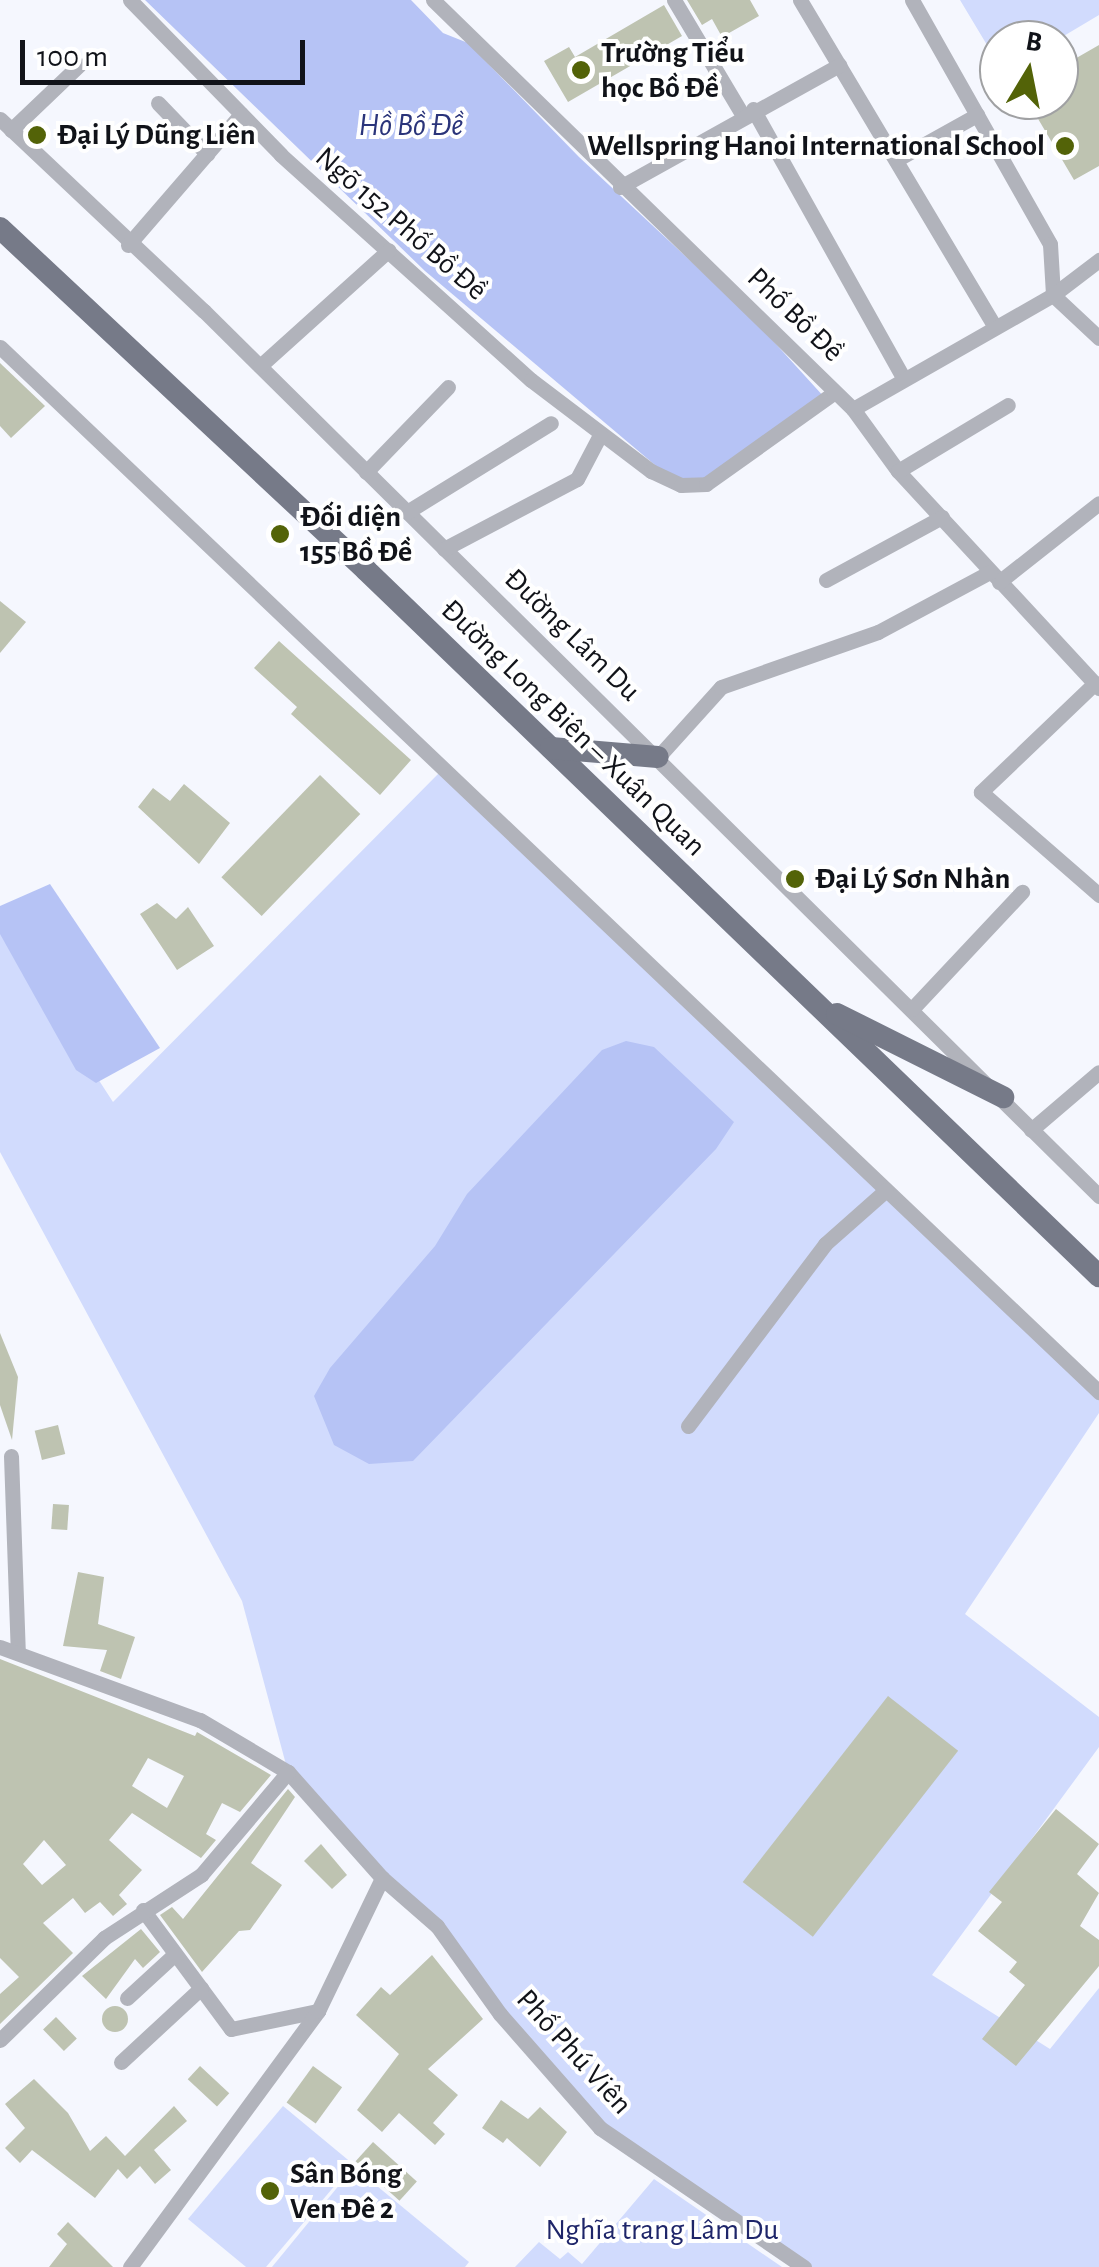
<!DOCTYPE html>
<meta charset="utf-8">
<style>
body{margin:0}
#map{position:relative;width:1099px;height:2267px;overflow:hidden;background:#f5f7fe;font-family:"Alegreya Sans",sans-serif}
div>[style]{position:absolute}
.green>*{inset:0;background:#d1dbfd}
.water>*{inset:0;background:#b6c3f5}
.building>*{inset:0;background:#bec3b1;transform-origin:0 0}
.round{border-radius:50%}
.street>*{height:15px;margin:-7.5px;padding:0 7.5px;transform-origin:7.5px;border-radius:7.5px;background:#b1b3bb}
.primary>*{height:22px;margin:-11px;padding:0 11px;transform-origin:11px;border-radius:11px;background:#767a88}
.dots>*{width:28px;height:28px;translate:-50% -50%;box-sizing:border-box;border:5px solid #fff;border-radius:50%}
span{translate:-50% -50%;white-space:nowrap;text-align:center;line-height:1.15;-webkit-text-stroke:8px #fff;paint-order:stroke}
.poi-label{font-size:30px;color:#111319;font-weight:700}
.left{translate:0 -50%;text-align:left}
.right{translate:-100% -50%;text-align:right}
.street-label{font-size:30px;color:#111319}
.park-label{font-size:30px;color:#1e2569}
.water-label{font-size:32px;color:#2a347a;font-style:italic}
.north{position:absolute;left:979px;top:20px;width:100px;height:100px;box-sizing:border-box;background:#fff;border:2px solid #a0a1a3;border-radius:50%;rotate:10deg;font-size:28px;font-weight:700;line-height:40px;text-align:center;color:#111319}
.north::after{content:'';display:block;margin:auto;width:35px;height:45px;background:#536308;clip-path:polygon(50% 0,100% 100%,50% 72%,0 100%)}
.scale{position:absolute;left:20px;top:40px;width:285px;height:45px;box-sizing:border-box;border:5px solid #111319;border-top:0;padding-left:12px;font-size:30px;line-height:35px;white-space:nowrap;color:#111319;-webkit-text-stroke:8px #fff;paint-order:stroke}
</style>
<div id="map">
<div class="green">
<i style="clip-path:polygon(960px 0,1099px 0,1099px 15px,1057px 40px,999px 40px,999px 65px)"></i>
<i style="clip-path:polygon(442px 770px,1099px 1392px,1099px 1413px,965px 1614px,1099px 1717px,1099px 1747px,932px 1975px,1050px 2049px,1099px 1988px,1099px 2267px,806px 2267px,600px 2128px,437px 1926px,288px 1772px,242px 1601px,0 1152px,0 928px,113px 1102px)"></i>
<i style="clip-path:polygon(283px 2106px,353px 2164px,266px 2267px,246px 2267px,188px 2219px)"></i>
<i style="clip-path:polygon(354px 2167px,469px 2262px,465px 2267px,272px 2267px)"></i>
<i style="clip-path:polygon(654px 2179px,782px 2267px,515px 2267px,539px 2242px,560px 2259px,568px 2252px,582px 2264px)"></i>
</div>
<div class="water">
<i style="clip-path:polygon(145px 0,411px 0,443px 33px,468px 43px,579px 157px,754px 320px,825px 398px,700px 484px,668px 476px,425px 271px)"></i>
<i style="clip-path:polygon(50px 884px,160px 1048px,96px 1083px,76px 1070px,0 934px,0 906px)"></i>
<i style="clip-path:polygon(626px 1041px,654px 1047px,734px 1122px,716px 1149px,413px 1461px,369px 1464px,334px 1445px,314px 1396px,330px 1368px,435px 1246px,467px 1194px,602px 1050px)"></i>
</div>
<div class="building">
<i style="clip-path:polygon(687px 0,750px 0,759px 16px,722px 37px,712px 19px,702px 25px)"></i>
<i style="clip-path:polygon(664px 5px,682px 36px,568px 102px,544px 61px,569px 47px,575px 57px)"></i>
<i style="clip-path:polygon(1099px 45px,1099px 166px,1074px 180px,1027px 100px,1059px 100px,1059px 68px)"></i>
<i style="clip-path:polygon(0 363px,45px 406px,11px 438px,0 426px)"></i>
<i style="clip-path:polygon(0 601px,26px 622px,0 653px)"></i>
<i style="clip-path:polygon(279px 641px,411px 760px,380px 795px,291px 714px,297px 707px,254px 668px)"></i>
<i style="left:320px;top:775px;width:56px;height:142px;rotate:44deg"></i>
<i style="clip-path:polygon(184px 784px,230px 823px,199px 864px,138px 807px,153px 788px,170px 801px)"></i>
<i style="clip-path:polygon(157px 903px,176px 919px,188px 907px,214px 946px,177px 970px,140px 914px)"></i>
<i style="clip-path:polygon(0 1333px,18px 1377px,12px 1440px,0 1405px)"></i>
<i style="left:58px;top:1425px;width:30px;height:24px;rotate:76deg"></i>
<i style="left:53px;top:1504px;width:16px;height:25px;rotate:4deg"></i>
<i style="clip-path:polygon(78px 1572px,104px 1577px,98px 1624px,135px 1637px,121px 1679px,100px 1671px,107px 1650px,63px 1646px)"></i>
<i style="clip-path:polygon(evenodd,0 1659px,195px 1736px,197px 1732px,271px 1775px,240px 1812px,222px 1803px,206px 1834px,216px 1840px,201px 1858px,132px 1813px,109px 1840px,142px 1870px,119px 1895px,127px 1904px,113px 1916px,100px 1902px,85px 1913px,73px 1898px,43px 1923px,73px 1953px,0 2024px,0 1994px,19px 1977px,0 1958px,0 1659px,148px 1758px,184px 1776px,167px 1808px,132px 1786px,148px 1758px,0 1659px,44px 1840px,66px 1865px,42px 1885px,23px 1864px,44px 1840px)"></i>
<i style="left:888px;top:1696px;width:89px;height:236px;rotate:38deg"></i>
<i style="clip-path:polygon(288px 1789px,295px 1797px,251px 1863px,282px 1885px,250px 1930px,239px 1931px,202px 1972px,160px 1915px,172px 1907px,183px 1919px)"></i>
<i style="clip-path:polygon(1056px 1809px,1099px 1844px,1077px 1874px,1099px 1893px,1080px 1926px,1099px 1940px,1099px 1966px,1016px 2066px,982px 2039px,1025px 1985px,1009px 1972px,1017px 1962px,978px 1931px,1002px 1902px,989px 1892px)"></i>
<i style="clip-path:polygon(321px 1844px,347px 1875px,332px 1889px,304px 1861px)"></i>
<i style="clip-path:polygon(141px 1929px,160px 1952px,143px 1968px,135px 1959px,106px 1999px,82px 1976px)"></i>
<i style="clip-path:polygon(432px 1955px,483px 2019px,428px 2069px,458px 2095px,433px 2123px,445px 2134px,435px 2145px,399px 2113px,382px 2132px,357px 2110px,399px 2054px,356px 2015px,381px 1987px,390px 1995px)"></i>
<i class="round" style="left:102px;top:2006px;width:26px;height:26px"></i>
<i style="left:56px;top:2017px;width:30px;height:18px;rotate:46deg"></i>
<i style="left:200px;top:2066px;width:40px;height:18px;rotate:43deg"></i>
<i style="left:313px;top:2066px;width:36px;height:45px;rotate:36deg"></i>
<i style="clip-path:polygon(34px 2079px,68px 2113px,90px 2151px,106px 2136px,125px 2156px,174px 2106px,187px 2121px,154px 2150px,171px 2170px,155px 2184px,140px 2166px,127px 2179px,118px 2169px,95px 2198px,32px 2150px,20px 2163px,5px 2148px,25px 2128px,5px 2104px)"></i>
<i style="clip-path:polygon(501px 2100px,528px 2119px,540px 2107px,567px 2132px,540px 2167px,507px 2138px,503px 2143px,482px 2128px)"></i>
<i style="left:373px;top:2142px;width:59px;height:26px;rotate:42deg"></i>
<i style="clip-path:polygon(68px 2222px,113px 2267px,49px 2267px,67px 2244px,57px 2234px)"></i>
</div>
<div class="street">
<i style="left:130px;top:0;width:216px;rotate:45.7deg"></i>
<i style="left:281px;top:155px;width:336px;rotate:42deg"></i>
<i style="left:531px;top:380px;width:151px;rotate:37.2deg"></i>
<i style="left:651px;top:471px;width:33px;rotate:25deg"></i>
<i style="left:681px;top:485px;width:25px;rotate:-2deg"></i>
<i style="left:706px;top:484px;width:158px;rotate:-35.5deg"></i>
<i style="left:433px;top:0;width:586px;rotate:44.24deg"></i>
<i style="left:853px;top:409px;width:77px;rotate:54deg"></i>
<i style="left:898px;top:471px;width:296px;rotate:47.2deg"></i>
<i style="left:674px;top:0;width:133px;rotate:59.2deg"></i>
<i style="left:800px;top:0;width:378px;rotate:59.2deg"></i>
<i style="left:912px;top:0;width:280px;rotate:60.5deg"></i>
<i style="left:1050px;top:244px;width:51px;rotate:86.6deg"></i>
<i style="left:1053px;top:295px;width:63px;rotate:43.1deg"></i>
<i style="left:158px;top:103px;width:71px;rotate:46.1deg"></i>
<i style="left:753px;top:109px;width:309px;rotate:60.8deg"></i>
<i style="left:0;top:119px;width:280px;rotate:43.3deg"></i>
<i style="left:204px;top:311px;width:1259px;rotate:44.68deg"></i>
<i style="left:11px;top:130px;width:94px;rotate:-43.7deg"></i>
<i style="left:896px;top:160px;width:93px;rotate:-29.1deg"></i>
<i style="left:620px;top:187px;width:251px;rotate:-29.1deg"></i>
<i style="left:128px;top:245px;width:173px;rotate:-49.2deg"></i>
<i style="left:0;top:347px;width:1517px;rotate:43.56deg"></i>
<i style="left:260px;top:366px;width:173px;rotate:-42deg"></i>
<i style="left:853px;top:409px;width:230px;rotate:-29.7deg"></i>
<i style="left:1053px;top:295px;width:58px;rotate:-37.3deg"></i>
<i style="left:898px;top:471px;width:128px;rotate:-31deg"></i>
<i style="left:366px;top:472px;width:118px;rotate:-46deg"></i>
<i style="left:407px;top:512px;width:169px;rotate:-31.7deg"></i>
<i style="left:444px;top:549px;width:150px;rotate:-27.8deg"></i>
<i style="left:577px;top:479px;width:50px;rotate:-62.4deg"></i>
<i style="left:826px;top:580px;width:132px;rotate:-28.5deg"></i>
<i style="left:999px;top:582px;width:127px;rotate:-38.3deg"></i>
<i style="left:1095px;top:683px;width:158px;rotate:136.3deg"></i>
<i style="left:981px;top:792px;width:157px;rotate:41.1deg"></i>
<i style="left:658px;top:757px;width:94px;rotate:-48deg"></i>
<i style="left:721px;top:687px;width:166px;rotate:-19.3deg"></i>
<i style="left:878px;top:632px;width:127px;rotate:-28.2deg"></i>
<i style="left:912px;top:1009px;width:161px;rotate:-46.8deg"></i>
<i style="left:1031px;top:1130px;width:89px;rotate:-40.5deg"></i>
<i style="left:688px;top:1426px;width:228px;rotate:-53deg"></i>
<i style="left:825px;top:1244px;width:81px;rotate:-41.5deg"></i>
<i style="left:11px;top:1456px;width:197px;rotate:88deg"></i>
<i style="left:0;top:1647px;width:213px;rotate:20.1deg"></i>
<i style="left:200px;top:1720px;width:102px;rotate:30.6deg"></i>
<i style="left:288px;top:1772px;width:142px;rotate:48.4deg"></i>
<i style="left:382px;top:1878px;width:73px;rotate:41.1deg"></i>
<i style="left:437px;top:1926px;width:108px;rotate:54.4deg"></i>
<i style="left:500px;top:2014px;width:152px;rotate:48.7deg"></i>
<i style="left:600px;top:2128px;width:247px;rotate:34.3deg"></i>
<i style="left:143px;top:1910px;width:148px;rotate:53.5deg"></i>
<i style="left:231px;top:2029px;width:89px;rotate:-11.7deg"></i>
<i style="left:127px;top:1998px;width:65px;rotate:-42.5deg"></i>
<i style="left:0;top:2040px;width:146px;rotate:-44.4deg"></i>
<i style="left:104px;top:1938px;width:116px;rotate:-33deg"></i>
<i style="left:201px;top:1875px;width:135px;rotate:-49.8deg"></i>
<i style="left:121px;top:2062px;width:109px;rotate:-42.8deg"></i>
<i style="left:130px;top:2267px;width:318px;rotate:-53.7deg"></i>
<i style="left:318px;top:2011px;width:148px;rotate:-64.3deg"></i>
</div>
<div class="primary">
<i style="left:0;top:228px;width:501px;rotate:43.06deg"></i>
<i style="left:366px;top:570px;width:1018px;rotate:43.93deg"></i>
<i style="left:551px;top:748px;width:107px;rotate:4.8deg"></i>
<i style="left:837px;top:1014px;width:186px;rotate:26.6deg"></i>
</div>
<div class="dots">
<i style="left:581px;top:70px;background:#536308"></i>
<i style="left:37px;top:135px;background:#536308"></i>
<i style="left:1065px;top:146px;background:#536308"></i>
<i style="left:280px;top:534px;background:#536308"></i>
<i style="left:795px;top:879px;background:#536308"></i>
<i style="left:270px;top:2191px;background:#536308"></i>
</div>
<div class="poi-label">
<span class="left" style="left:601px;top:70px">Trường Tiểu<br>học Bồ Đề</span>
<span class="left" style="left:57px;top:135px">Đại Lý Dũng Liên</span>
<span class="right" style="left:1045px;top:146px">Wellspring Hanoi International School</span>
<span class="left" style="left:300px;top:534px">Đối diện<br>155 Bồ Đề</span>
<span class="left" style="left:815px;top:879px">Đại Lý Sơn Nhàn</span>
<span class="left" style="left:290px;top:2191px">Sân Bóng<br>Ven Đê 2</span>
</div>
<div class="street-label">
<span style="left:401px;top:224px;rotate:41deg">Ngõ 152 Phố Bồ Đề</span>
<span style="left:795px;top:315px;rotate:44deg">Phố Bồ Đề</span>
<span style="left:572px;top:635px;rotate:44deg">Đường Lâm Du</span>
<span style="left:573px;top:728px;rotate:44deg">Đường Long Biên – Xuân Quan</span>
<span style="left:574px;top:2052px;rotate:48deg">Phố Phú Viên</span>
</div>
<div class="park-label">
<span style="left:662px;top:2230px">Nghĩa trang Lâm Du</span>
</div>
<div class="water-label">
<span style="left:411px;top:125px">Hồ Bồ Đề</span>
</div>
<div class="north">B</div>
<div class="scale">100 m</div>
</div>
